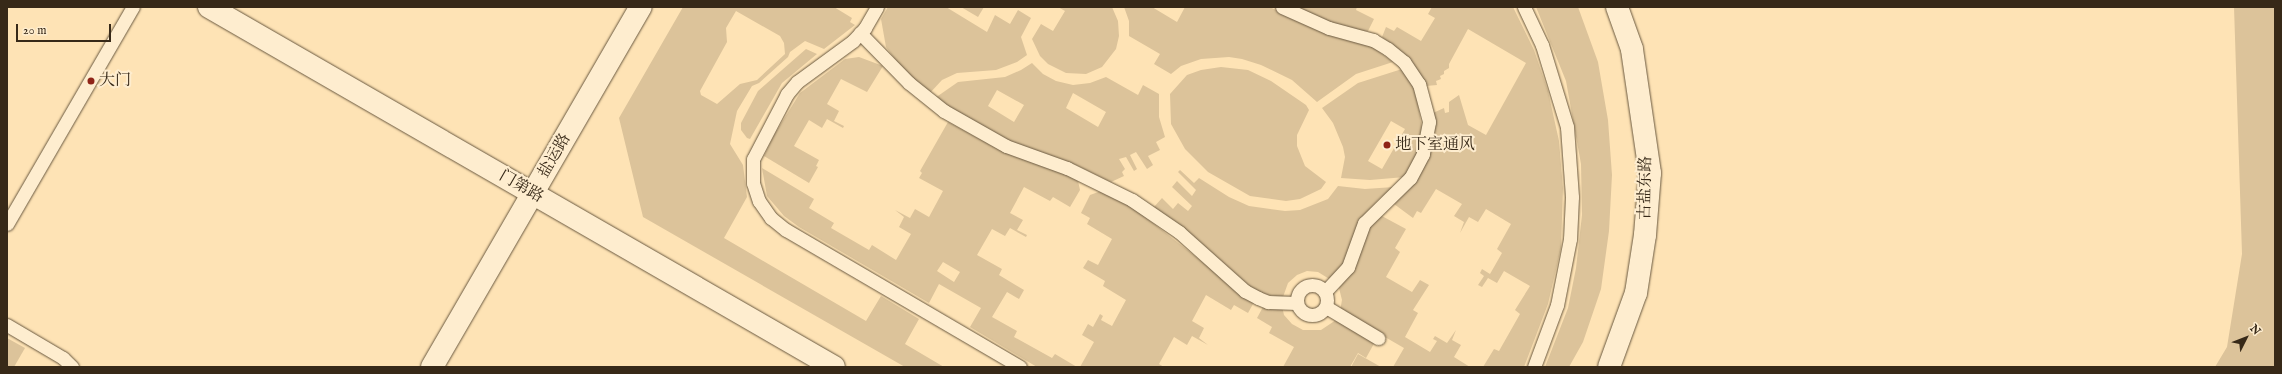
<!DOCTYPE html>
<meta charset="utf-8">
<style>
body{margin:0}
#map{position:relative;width:2282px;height:374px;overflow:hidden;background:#fee3b5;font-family:"IM FELL English","Noto Serif SC",serif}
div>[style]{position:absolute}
.green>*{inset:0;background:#dcc39a}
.roads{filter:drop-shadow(0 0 1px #69583f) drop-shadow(0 0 1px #69583f)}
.lane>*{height:13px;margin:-6.5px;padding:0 6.5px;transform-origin:6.5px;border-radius:6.5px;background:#feedcf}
.lane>.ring{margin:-6.5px;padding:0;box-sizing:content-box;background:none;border:13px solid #feedcf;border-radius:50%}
.street>*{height:22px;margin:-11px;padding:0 11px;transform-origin:11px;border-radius:11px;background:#feedcf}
.dots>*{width:11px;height:11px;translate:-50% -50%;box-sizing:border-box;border:2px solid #feedcf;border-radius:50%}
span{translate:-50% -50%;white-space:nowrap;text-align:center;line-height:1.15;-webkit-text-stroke:4px #feedcf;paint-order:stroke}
.poi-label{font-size:16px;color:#372918}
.left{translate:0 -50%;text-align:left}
.street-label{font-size:16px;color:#372918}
.frame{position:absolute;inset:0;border:8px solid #372918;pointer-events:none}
.north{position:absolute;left:2226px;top:318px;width:40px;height:40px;-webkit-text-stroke:3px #feedcf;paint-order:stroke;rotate:48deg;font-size:11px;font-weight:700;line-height:16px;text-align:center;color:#372918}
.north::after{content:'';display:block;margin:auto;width:14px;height:18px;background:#372918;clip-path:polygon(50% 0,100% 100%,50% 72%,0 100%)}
.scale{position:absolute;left:16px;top:24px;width:95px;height:18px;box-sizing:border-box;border:2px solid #372918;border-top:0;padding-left:5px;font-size:12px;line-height:14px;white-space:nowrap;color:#372918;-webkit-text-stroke:3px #feedcf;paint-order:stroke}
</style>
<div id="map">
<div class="green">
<i style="clip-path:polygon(evenodd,683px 7px,834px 7px,852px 18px,850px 22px,855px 25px,824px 49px,805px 41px,790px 52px,788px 57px,759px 83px,752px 86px,737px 111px,730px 144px,743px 165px,747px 197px,724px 238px,866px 321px,881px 296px,919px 319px,905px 344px,944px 367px,905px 367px,643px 217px,619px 118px,683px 7px,736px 11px,780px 36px,784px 43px,785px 54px,757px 80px,740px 84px,717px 104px,701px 95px,700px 91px,727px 42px,726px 28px,736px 11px)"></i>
<i style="clip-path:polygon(888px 7px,946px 7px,987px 32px,995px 15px,1010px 24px,1018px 10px,1031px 18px,1021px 37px,1027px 55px,1017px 62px,996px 70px,957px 73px,942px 80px,929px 94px,900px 66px,886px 47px,881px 19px)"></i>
<i style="clip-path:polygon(961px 7px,984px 7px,978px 17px)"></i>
<i style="clip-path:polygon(1058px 7px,1112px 7px,1118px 21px,1119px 36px,1116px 49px,1102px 67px,1086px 74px,1066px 73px,1048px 64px,1040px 56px,1032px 39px,1041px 24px,1053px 31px,1065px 11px)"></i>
<i style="clip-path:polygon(1124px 7px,1152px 7px,1177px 22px,1185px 7px,1270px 7px,1301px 23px,1374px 48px,1393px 62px,1356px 74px,1317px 102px,1292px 80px,1261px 65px,1242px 59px,1229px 57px,1201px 59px,1181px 66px,1171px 74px,1154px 64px,1160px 54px,1129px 36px,1129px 21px)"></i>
<i style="clip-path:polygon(1293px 7px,1357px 7px,1356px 10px,1374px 19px,1368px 31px,1363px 31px,1331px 23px)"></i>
<i style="clip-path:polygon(1432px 7px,1513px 7px,1534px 50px,1548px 91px,1559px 141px,1563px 188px,1561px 248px,1548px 304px,1524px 367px,1483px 367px,1494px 349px,1499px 351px,1520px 314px,1515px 310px,1530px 286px,1504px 271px,1497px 283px,1488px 278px,1482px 287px,1478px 285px,1484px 276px,1480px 273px,1482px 269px,1490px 274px,1502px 253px,1497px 249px,1511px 224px,1486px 209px,1478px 222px,1469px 217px,1460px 233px,1464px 222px,1454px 216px,1462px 204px,1436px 189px,1421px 213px,1417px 211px,1413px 218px,1394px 204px,1417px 179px,1429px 158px,1434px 129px,1433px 113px,1444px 108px,1445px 113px,1449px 112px,1449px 102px,1459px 95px,1468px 125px,1486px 135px,1526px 63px,1468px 29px,1449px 64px,1449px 68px,1444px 71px,1444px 74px,1440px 76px,1441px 79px,1436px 81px,1437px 85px,1426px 86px,1405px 55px,1382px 37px,1386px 27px,1394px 31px,1397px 27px,1421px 41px,1435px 18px,1428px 14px)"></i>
<i style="clip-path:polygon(1536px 7px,1578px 7px,1598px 62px,1608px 120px,1612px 175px,1609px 231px,1601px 289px,1583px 342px,1569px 367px,1545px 367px,1568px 308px,1576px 268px,1582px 215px,1581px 164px,1566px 81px)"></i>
<i style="clip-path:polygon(2234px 7px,2275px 7px,2275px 367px,2215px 367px,2227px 347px,2242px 254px)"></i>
<i style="clip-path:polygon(806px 49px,817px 54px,782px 83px,750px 139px,747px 138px,741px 130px,741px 123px,758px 91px)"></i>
<i style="clip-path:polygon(859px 57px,883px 66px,867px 92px,841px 79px,827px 104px,839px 111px,834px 121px,844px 126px,843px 128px,827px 119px,822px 128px,809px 120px,794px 146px,819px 160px,816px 166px,818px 167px,809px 183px,764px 156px,774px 135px,800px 93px,845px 59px)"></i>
<i style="clip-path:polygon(evenodd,1032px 63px,1043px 74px,1056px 81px,1073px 85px,1090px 83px,1106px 77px,1138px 95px,1143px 85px,1159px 94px,1159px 117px,1165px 137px,1156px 142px,1160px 150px,1148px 156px,1153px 165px,1147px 169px,1136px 152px,1130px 155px,1137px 169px,1134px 171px,1126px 157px,1119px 159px,1125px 169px,1122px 172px,1124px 176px,1111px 182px,1076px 165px,1003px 139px,935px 98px,958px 82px,1005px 77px,1021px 70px,1032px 63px,997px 90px,1024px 105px,1014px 122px,988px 106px,997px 90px,1032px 63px,1073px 93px,1106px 112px,1098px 127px,1066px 108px,1073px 93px)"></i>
<i style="clip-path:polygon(1221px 67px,1248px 70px,1271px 81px,1306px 105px,1309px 110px,1297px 135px,1297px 146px,1305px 166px,1326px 182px,1321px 189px,1300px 199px,1286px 201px,1250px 196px,1208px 172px,1185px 149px,1171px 124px,1170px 94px,1187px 75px,1201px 70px)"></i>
<i style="clip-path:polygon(evenodd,1402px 69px,1416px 92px,1422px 129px,1417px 153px,1405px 177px,1370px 180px,1341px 178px,1345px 157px,1343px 147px,1333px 123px,1322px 108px,1358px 83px,1402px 69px,1391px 121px,1405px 129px,1382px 169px,1368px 161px,1391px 121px)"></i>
<i style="clip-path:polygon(evenodd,948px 122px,998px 149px,1075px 177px,1078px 181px,1080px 190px,1070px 207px,1053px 197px,1050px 201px,1024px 187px,1010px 213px,1023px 220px,1017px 230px,1027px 235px,1026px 237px,1010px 228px,1005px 236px,992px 229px,977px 255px,1002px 269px,999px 275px,1024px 290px,1019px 299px,1007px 292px,992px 317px,1017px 331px,1014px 337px,1052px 358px,1055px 354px,1077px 367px,1037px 367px,970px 327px,981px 308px,939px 284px,929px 303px,799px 227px,784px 216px,767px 196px,762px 168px,814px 199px,809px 208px,834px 223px,831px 228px,869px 250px,872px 245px,896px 260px,911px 234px,899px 227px,904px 217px,895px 210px,910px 218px,915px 209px,929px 217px,943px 191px,919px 178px,922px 173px,920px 171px,948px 122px,943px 262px,960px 272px,954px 282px,937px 271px,943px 262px)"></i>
<i style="clip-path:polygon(1180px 170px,1194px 183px,1199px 178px,1229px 197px,1249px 206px,1285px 211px,1300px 210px,1328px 199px,1338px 186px,1365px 189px,1394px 187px,1380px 198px,1359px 220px,1344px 262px,1331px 280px,1318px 272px,1307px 271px,1297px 275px,1288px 283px,1283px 297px,1268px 295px,1253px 289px,1183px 227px,1154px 207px,1162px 198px,1173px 209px,1178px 203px,1188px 211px,1192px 206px,1172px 187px,1177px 181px,1192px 196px,1196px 190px,1178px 172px)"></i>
<i style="clip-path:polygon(1101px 191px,1130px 205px,1252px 301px,1253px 304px,1248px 313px,1234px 305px,1231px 310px,1206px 295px,1192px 321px,1204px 328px,1199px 338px,1208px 345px,1192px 336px,1187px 345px,1174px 337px,1159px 364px,1164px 367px,1080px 367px,1094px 342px,1082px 335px,1088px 324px,1093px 327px,1100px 314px,1103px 316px,1101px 320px,1112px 326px,1126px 300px,1103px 286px,1105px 281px,1083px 268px,1088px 260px,1098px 265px,1112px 239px,1087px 224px,1090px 218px,1081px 213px,1090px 195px)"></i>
<i style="clip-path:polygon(1380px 215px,1406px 229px,1395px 248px,1400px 252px,1386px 277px,1412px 292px,1420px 280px,1429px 285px,1413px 310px,1418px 313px,1405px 337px,1430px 352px,1437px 341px,1433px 339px,1435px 336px,1447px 343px,1456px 330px,1452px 340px,1461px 345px,1454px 357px,1470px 367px,1393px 367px,1404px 348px,1340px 311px,1342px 300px,1339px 288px,1354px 270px,1364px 237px,1371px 224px)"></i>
<i style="clip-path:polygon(1282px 306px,1284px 315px,1292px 324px,1303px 330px,1321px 330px,1336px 320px,1376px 340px,1366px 358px,1358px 353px,1350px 367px,1283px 367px,1294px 347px,1269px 333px,1272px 327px,1257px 318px,1263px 307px)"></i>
<i style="clip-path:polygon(7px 338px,25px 348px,14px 367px,7px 367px)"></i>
<i style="clip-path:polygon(1358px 354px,1381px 367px,1351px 367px)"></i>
</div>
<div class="roads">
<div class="lane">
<i style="left:877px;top:7px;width:24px;rotate:120deg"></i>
<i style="left:865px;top:28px;width:18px;rotate:133deg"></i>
<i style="left:853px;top:41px;width:69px;rotate:143.8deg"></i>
<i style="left:797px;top:82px;width:16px;rotate:130deg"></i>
<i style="left:787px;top:94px;width:73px;rotate:117.6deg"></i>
<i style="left:753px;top:159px;width:24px;rotate:90deg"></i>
<i style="left:753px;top:183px;width:19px;rotate:72deg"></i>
<i style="left:759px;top:201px;width:21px;rotate:55deg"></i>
<i style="left:771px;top:218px;width:19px;rotate:39deg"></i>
<i style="left:786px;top:230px;width:271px;rotate:30.3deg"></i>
<i style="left:1282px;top:7px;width:51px;rotate:24.1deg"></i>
<i style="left:1329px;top:28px;width:46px;rotate:15.3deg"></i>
<i style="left:1373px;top:40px;width:17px;rotate:31deg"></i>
<i style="left:1388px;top:49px;width:21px;rotate:39deg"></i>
<i style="left:1404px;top:62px;width:27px;rotate:56deg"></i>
<i style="left:1419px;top:84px;width:39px;rotate:75deg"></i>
<i style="left:1429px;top:122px;width:33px;rotate:101deg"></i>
<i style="left:1423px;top:154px;width:27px;rotate:118deg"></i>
<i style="left:1410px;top:178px;width:64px;rotate:135.6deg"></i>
<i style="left:1364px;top:223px;width:47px;rotate:110deg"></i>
<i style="left:1348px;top:267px;width:34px;rotate:133deg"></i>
<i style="left:1524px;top:7px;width:42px;rotate:64.7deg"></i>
<i style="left:1542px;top:45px;width:86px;rotate:73deg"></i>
<i style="left:1567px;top:127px;width:70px;rotate:85.9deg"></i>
<i style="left:1572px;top:197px;width:42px;rotate:92.7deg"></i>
<i style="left:1570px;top:239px;width:67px;rotate:101.1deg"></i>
<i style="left:1557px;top:305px;width:66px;rotate:110.4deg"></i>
<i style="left:860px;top:33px;width:70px;rotate:45.6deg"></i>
<i style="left:909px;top:83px;width:45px;rotate:38.7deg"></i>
<i style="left:944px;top:111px;width:71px;rotate:29.4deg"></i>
<i style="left:1006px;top:146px;width:65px;rotate:19.8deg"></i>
<i style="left:1067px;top:168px;width:72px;rotate:26.2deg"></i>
<i style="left:1132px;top:200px;width:57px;rotate:34.2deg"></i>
<i style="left:1179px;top:232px;width:89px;rotate:41.8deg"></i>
<i style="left:1245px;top:291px;width:15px;rotate:28deg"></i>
<i style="left:1258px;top:298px;width:11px;rotate:22deg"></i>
<i style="left:1268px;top:302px;width:29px;rotate:2deg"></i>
<i style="left:7px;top:224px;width:251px;rotate:-59.9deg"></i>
<i class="ring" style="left:1297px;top:285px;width:17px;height:17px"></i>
<i style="left:1326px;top:307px;width:61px;rotate:30.8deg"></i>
<i style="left:7px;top:325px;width:65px;rotate:30.5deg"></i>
<i style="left:63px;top:358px;width:13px;rotate:45deg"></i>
</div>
<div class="street">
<i style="left:209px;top:7px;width:721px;rotate:29.94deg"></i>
<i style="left:432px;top:367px;width:416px;rotate:-59.9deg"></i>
<i style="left:1609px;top:367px;width:79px;rotate:-70deg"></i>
<i style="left:1636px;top:293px;width:59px;rotate:-81.2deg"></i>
<i style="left:1645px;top:235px;width:62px;rotate:-85.4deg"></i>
<i style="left:1650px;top:173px;width:125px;rotate:-98.3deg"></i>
<i style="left:1632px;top:49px;width:45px;rotate:-109.7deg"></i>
</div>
</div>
<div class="dots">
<i style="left:91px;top:81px;background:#8f2418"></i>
<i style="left:1387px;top:145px;background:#8f2418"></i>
</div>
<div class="poi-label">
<span class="left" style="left:99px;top:81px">大门</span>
<span class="left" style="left:1395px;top:145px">地下室通风</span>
</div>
<div class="street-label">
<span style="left:555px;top:156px;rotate:-60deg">盐运路</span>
<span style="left:521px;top:187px;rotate:30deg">门第路</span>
<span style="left:1646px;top:188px;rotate:-89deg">古盐东路</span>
</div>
<div class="frame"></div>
<div class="north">N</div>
<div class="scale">20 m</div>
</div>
